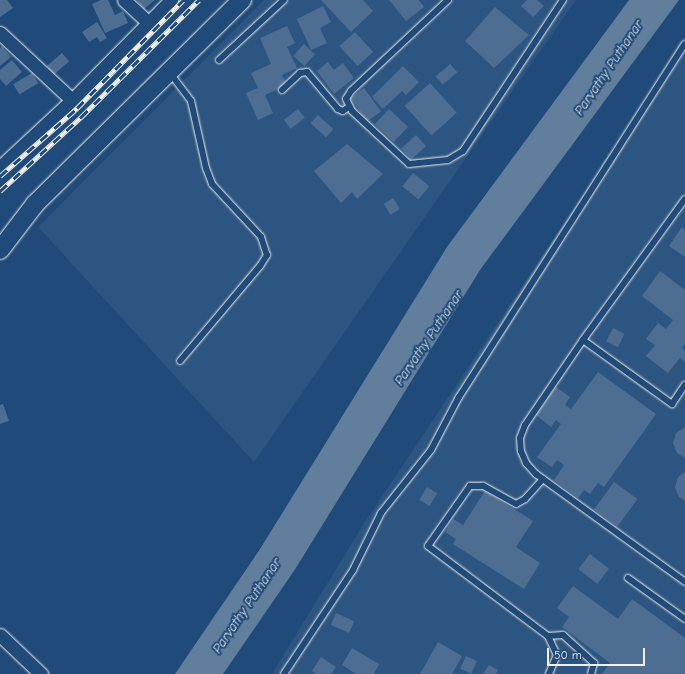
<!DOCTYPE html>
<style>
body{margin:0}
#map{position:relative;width:685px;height:674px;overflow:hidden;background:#1f4a7a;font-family:"Comic Neue",sans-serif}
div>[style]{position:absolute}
.built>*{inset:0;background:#2d5581}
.water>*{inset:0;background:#627e9d}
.building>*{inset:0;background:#4d6e92;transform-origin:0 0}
.roads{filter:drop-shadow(0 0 1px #f4f1e8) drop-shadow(0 0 1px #f4f1e8)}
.service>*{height:6px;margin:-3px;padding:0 3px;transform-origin:3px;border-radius:3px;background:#1f4a7a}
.minor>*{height:13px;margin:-6.5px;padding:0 6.5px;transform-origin:6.5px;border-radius:6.5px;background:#1f4a7a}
.secondary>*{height:18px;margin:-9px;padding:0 9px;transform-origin:9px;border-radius:9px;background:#1f4a7a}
.rail>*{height:4.5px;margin-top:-2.25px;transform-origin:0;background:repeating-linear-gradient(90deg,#1f4a7a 0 9px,#f4f1e8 0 18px);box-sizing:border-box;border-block:1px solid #f4f1e8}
span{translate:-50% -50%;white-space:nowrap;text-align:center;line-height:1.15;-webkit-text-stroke:4px #1f4a7a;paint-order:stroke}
.water-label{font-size:14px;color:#dee0dd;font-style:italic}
.scale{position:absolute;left:547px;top:648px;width:98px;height:18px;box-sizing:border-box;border:2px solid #f4f1e8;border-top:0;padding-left:5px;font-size:12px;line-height:14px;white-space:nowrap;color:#f4f1e8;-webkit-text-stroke:3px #1f4a7a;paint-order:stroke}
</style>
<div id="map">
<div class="built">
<i style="clip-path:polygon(264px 0,576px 0,254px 462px,38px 227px)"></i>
<i style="clip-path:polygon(685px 42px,685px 674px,272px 674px,363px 525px)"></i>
</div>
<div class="water">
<i style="clip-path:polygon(629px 0,679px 0,480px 270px,294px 571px,223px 674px,175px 674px,260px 549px,447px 247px)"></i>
</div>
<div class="building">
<i style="clip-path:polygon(0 0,7px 0,13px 8px,0 17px)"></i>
<i style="clip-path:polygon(101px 0,108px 0,115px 15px,123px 11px,128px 23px,105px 33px,92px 4px)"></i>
<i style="clip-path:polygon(137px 0,155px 0,144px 9px)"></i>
<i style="clip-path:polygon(321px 0,363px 0,373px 11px,351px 32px)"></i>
<i style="clip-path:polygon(389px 0,419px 0,424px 7px,406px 21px)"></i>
<i style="clip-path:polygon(527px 0,537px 0,544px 6px,533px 17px,521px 6px)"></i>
<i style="clip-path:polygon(323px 6px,331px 22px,320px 28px,327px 43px,311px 50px,297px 19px)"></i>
<i style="clip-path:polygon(495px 7px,529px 35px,494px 68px,465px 41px)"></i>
<i style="clip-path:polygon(97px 22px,107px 38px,100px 42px,97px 37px,89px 42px,82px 32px)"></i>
<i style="clip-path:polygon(287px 26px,295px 43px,287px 47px,297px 68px,282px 75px,287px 85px,265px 95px,273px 113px,258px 120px,246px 93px,258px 88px,251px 73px,271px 64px,260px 38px)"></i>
<i style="left:355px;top:32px;width:27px;height:21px;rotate:48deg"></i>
<i style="left:304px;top:44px;width:15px;height:16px;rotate:42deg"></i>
<i style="clip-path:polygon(2px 46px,11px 57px,0 66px,0 48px)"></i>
<i style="left:62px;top:53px;width:11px;height:20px;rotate:49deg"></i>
<i style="clip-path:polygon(12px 60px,22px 72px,6px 86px,0 79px,0 70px)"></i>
<i style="clip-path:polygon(328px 62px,334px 70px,343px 63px,354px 78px,334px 94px,317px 71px)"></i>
<i style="left:450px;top:64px;width:11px;height:19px;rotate:49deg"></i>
<i style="clip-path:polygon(403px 66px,419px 82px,406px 95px,402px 91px,383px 109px,372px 97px)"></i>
<i style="left:32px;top:73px;width:12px;height:22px;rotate:59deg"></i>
<i style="left:430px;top:83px;width:40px;height:34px;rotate:48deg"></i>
<i style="left:364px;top:88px;width:29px;height:17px;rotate:54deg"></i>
<i style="left:298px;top:109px;width:11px;height:18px;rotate:52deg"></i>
<i style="left:389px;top:109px;width:26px;height:21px;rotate:43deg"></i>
<i style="left:318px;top:115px;width:21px;height:11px;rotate:43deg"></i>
<i style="left:416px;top:135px;width:15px;height:20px;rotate:48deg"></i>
<i style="clip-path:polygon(347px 144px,383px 174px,357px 199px,352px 192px,341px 203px,314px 171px)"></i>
<i style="left:413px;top:173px;width:21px;height:17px;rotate:39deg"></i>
<i style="left:393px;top:198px;width:13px;height:11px;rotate:58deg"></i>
<i style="clip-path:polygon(682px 227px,685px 230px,685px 257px,669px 246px)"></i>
<i style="clip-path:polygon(660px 271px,685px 290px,685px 344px,682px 348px,685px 350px,685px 362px,680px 358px,668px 373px,646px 356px,655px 345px,646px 339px,658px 323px,666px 329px,673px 320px,642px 296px)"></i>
<i style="left:613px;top:328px;width:13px;height:15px;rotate:27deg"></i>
<i style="clip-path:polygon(598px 372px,656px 414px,604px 487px,598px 483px,590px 494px,584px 490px,578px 498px,554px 480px,564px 465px,557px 460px,552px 467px,537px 457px,561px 424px,556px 420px,551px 427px,536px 415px,556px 387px,570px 397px,565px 405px,571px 409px)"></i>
<i style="clip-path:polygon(3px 404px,9px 421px,0 424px,0 405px)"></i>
<i style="clip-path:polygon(685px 427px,685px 458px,677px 453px,673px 443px,676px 433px)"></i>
<i style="clip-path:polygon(685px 472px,685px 501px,679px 497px,675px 487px,678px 477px)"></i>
<i style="left:614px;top:482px;width:29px;height:34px;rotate:36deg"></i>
<i style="left:427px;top:487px;width:12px;height:15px;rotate:31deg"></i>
<i style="clip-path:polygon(485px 491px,533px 521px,516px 547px,540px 563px,524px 589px,453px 544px,456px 539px,445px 532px,453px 519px,463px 525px)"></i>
<i style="left:590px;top:554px;width:24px;height:19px;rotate:38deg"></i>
<i style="clip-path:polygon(573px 586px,618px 619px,632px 599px,685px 638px,685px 674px,602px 674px,610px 663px,562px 627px,569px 617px,557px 608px)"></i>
<i style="left:336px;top:613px;width:20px;height:13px;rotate:24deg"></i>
<i style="clip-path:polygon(438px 642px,462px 656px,452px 674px,420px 674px)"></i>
<i style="clip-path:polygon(352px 648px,379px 664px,374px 674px,356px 674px,342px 665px)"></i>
<i style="left:466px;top:656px;width:12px;height:14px;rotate:24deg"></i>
<i style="clip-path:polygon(321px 657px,336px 667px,331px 674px,316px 674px,312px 671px)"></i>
<i style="clip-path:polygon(489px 665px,498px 670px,496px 674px,483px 674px)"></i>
</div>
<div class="roads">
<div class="service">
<i style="left:448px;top:0;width:133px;rotate:136.8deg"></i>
<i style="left:351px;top:91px;width:9px;rotate:122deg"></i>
<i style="left:346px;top:99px;width:13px;rotate:63deg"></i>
<i style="left:352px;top:111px;width:78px;rotate:42.9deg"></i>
<i style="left:409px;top:164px;width:39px;rotate:-6deg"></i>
<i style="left:448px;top:160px;width:17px;rotate:-31deg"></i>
<i style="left:463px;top:151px;width:181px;rotate:-56.5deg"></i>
<i style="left:219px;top:60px;width:88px;rotate:-42.7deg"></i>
<i style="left:170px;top:73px;width:35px;rotate:53deg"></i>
<i style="left:191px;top:101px;width:69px;rotate:77.4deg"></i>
<i style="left:206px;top:168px;width:17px;rotate:69deg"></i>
<i style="left:212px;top:184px;width:72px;rotate:47.2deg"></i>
<i style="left:261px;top:237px;width:19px;rotate:72deg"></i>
<i style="left:267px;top:255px;width:13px;rotate:122deg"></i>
<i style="left:260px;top:266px;width:124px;rotate:130.1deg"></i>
<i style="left:282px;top:90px;width:25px;rotate:-43deg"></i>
<i style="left:300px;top:73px;width:7px;rotate:-8deg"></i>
<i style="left:307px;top:72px;width:48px;rotate:50deg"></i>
<i style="left:338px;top:109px;width:5px;rotate:22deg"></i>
<i style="left:343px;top:111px;width:7px;rotate:-34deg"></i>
<i style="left:685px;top:199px;width:174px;rotate:125.9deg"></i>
<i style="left:583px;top:340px;width:103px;rotate:124.3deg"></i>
<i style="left:525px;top:425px;width:14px;rotate:111deg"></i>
<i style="left:520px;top:438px;width:13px;rotate:86deg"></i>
<i style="left:521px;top:451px;width:13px;rotate:67deg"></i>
<i style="left:526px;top:463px;width:15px;rotate:48deg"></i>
<i style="left:536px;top:474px;width:184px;rotate:35.9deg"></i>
<i style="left:583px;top:340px;width:110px;rotate:35.7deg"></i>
<i style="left:672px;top:404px;width:23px;rotate:-56deg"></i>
<i style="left:543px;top:479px;width:27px;rotate:132deg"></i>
<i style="left:525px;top:499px;width:10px;rotate:151deg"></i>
<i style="left:516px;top:504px;width:38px;rotate:-151deg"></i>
<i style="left:483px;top:486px;width:13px;rotate:180deg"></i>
<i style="left:470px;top:486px;width:73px;rotate:125deg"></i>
<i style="left:428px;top:546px;width:150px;rotate:36.9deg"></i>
<i style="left:548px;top:636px;width:21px;rotate:65deg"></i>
<i style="left:557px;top:655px;width:21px;rotate:113deg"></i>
<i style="left:628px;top:578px;width:70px;rotate:35.7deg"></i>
<i style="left:548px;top:636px;width:15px;rotate:-4deg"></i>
<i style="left:563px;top:635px;width:42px;rotate:42.1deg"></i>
<i style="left:594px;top:663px;width:11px;rotate:105deg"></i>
<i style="left:284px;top:674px;width:125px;rotate:-56.4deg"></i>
<i style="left:353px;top:570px;width:64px;rotate:-63.8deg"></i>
<i style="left:381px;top:513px;width:80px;rotate:-51.6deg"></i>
<i style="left:431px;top:450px;width:60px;rotate:-62.2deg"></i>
<i style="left:459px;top:397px;width:419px;rotate:-57.4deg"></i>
</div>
<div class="minor">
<i style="left:124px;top:0;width:34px;rotate:43deg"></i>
<i style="left:0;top:33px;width:98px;rotate:42.9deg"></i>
<i style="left:0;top:167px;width:98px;rotate:-42.9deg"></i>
<i style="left:72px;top:100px;width:141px;rotate:-45.3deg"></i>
<i style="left:0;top:635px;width:57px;rotate:43.6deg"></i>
</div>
<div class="secondary">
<i style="left:0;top:250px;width:58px;rotate:-52.7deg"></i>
<i style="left:35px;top:204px;width:291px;rotate:-44.6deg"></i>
</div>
</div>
<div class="rail">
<i style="left:0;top:176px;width:103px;rotate:-41.4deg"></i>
<i style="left:77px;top:108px;width:151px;rotate:-45.5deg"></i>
<i style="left:0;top:191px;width:110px;rotate:-42.4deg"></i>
<i style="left:81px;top:117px;width:166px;rotate:-44.8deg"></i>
</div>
<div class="water-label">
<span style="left:609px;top:68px;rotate:-56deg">Parvathy Puthanar</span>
<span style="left:429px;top:338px;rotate:-56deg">Parvathy Puthanar</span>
<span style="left:247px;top:606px;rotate:-56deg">Parvathy Puthanar</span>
</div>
<div class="scale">50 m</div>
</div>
